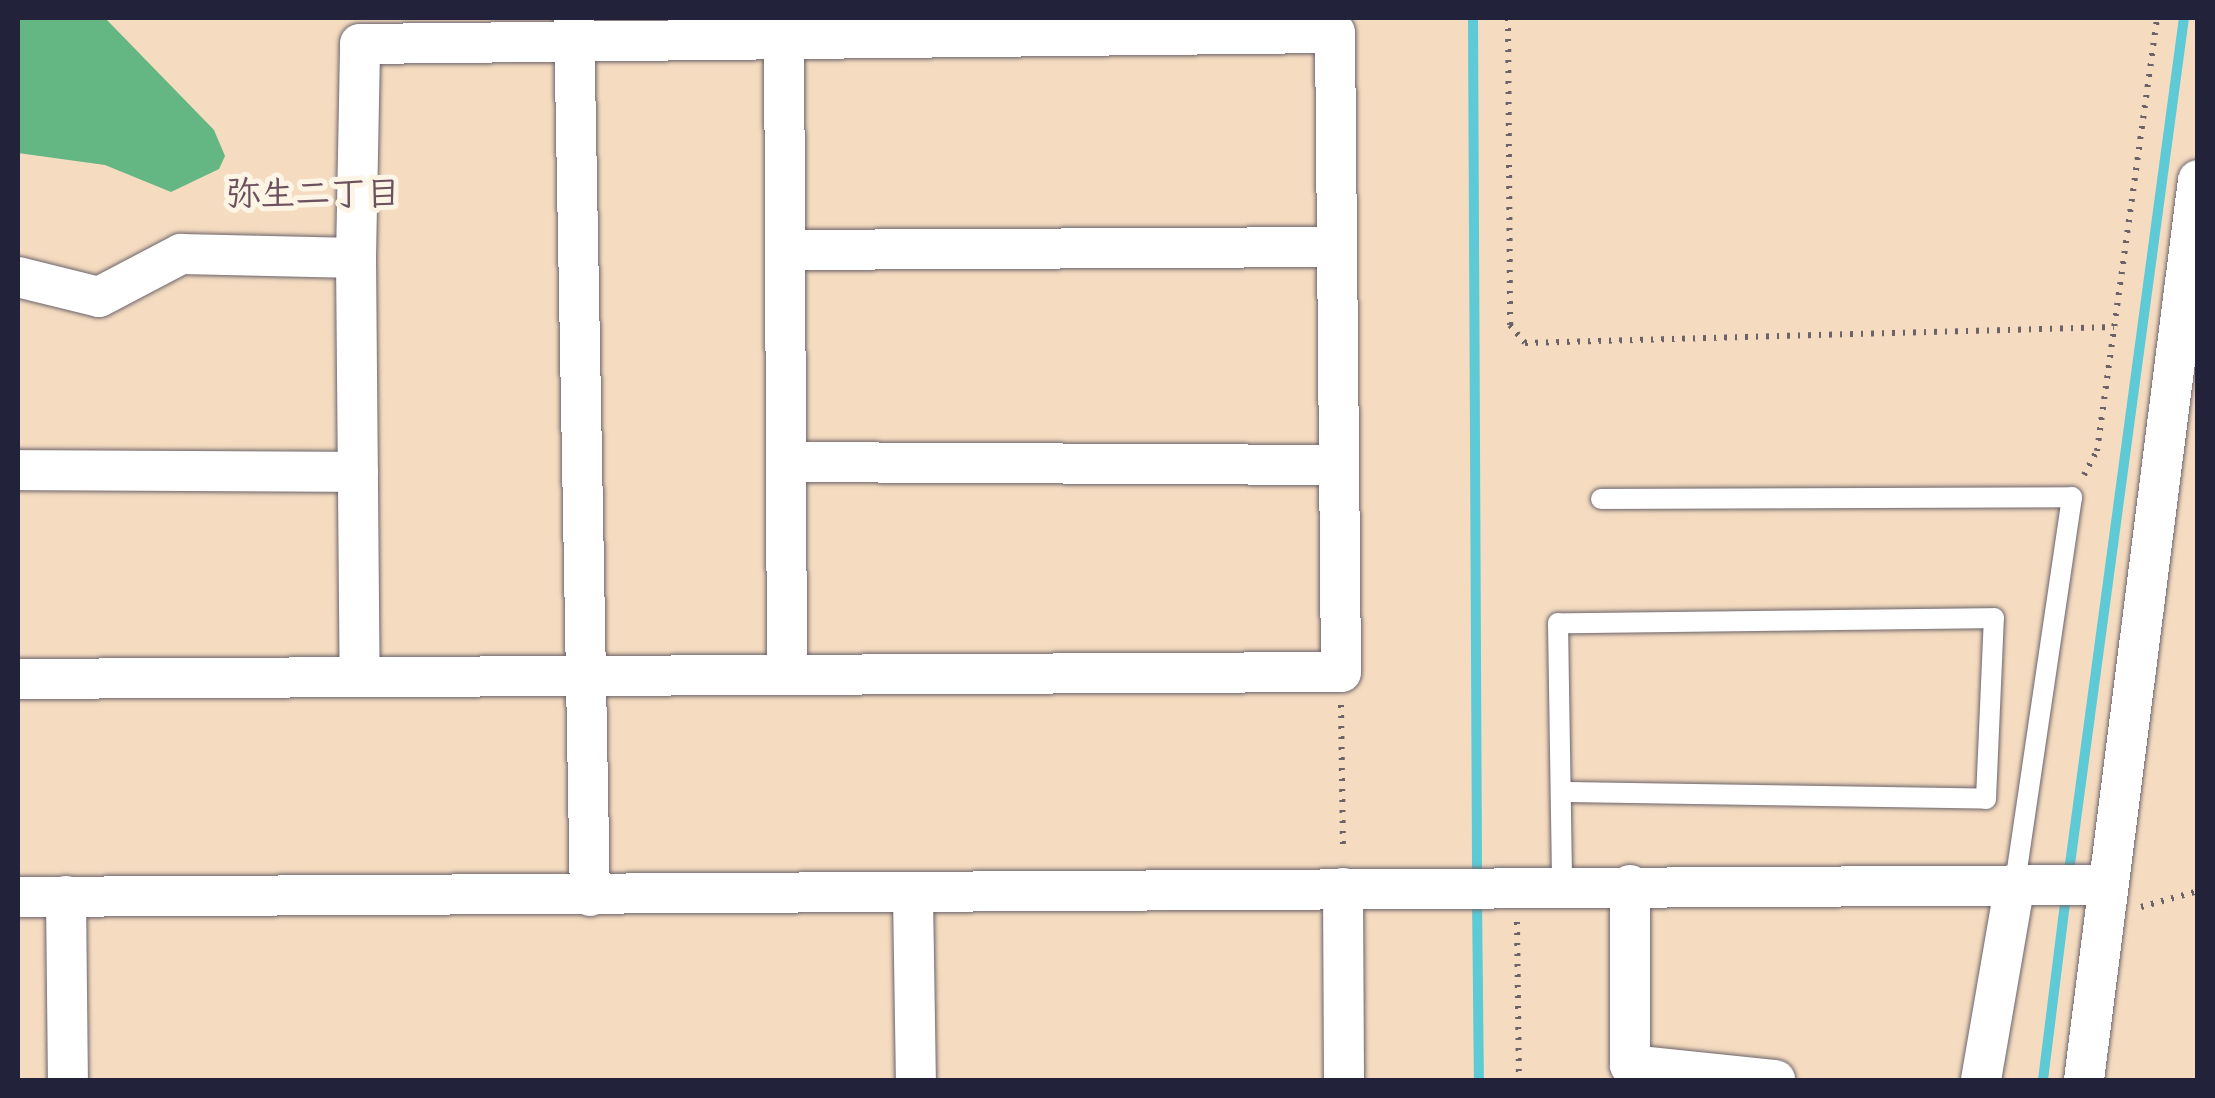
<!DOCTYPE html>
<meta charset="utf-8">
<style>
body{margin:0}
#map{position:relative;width:2215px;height:1098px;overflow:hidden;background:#f5dcc0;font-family:Sriracha,"Klee One",sans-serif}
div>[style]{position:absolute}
.forest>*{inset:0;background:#64b682}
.stream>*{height:10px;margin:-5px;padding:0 5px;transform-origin:5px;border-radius:5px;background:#5ecad6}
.path>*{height:6px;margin-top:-3px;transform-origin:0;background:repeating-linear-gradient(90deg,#6c636a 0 2.5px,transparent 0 10.5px)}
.roads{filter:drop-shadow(0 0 2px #6c636a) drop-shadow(0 0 2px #6c636a)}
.service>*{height:20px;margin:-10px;padding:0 10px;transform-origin:10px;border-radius:10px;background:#fff}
.minor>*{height:40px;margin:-20px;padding:0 20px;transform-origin:20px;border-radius:20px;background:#fff}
span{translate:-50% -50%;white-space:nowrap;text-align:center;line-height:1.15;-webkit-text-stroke:10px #fcf5e5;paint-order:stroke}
.neighbourhood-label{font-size:35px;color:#6c505e;font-weight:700}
.frame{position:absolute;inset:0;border:20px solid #22223b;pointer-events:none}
</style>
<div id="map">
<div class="forest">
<i style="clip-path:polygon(18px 18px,105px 18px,214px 130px,225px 156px,219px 169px,171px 192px,105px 165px,18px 153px)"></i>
</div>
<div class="stream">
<i style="left:1473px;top:18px;width:863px;rotate:89.73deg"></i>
<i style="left:2068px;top:879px;width:869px;rotate:-82.33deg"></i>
<i style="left:1477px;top:898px;width:182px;rotate:89.4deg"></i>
<i style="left:2043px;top:1080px;width:185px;rotate:-82.9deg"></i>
</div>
<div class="path">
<i style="left:1508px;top:18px;width:307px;rotate:89.6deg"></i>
<i style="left:1510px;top:325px;width:23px;rotate:50deg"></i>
<i style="left:1525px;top:343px;width:589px;rotate:-1.56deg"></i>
<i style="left:2084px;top:475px;width:27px;rotate:-62deg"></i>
<i style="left:2097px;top:451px;width:437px;rotate:-82.1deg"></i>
<i style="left:1341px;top:705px;width:147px;rotate:89.2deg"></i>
<i style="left:2141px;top:907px;width:59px;rotate:-15.7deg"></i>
<i style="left:1517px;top:922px;width:158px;rotate:89.3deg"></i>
</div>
<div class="roads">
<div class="service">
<i style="left:1601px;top:499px;width:471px;rotate:-0.2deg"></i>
<i style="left:2072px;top:497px;width:391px;rotate:98.4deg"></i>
<i style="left:1561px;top:792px;width:425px;rotate:0.9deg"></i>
<i style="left:1986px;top:799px;width:181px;rotate:-87.5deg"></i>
<i style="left:1994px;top:618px;width:436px;rotate:179.3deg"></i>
<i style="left:1558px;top:623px;width:262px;rotate:89.1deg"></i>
</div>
<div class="minor">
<i style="left:574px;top:18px;width:878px;rotate:88.96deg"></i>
<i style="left:784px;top:18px;width:656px;rotate:89.74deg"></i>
<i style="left:785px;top:250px;width:552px;rotate:-0.31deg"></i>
<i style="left:356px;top:258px;width:418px;rotate:89.5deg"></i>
<i style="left:18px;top:277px;width:83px;rotate:13.9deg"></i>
<i style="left:99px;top:297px;width:93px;rotate:-27.7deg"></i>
<i style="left:181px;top:254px;width:175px;rotate:1.3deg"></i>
<i style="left:356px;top:258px;width:214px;rotate:-88.9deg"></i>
<i style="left:360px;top:44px;width:975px;rotate:-0.65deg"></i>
<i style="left:1335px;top:33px;width:639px;rotate:89.46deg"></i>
<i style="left:1341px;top:672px;width:1323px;rotate:179.7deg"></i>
<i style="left:786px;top:462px;width:553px;rotate:0.31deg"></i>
<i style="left:18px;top:470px;width:340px;rotate:0.3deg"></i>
<i style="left:1630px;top:885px;width:180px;rotate:90deg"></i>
<i style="left:1630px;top:1065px;width:146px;rotate:5.9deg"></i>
<i style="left:1343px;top:888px;width:192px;rotate:89.7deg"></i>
<i style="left:913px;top:895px;width:185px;rotate:89.1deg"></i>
<i style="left:66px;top:896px;width:184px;rotate:89.4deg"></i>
<i style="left:18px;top:897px;width:2089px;rotate:-0.33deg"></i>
<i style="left:1981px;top:1080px;width:199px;rotate:-80.2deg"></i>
<i style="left:2084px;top:1080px;width:907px;rotate:-82.78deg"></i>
</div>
</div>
<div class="neighbourhood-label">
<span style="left:313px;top:193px">弥生二丁目</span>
</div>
<div class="frame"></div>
</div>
